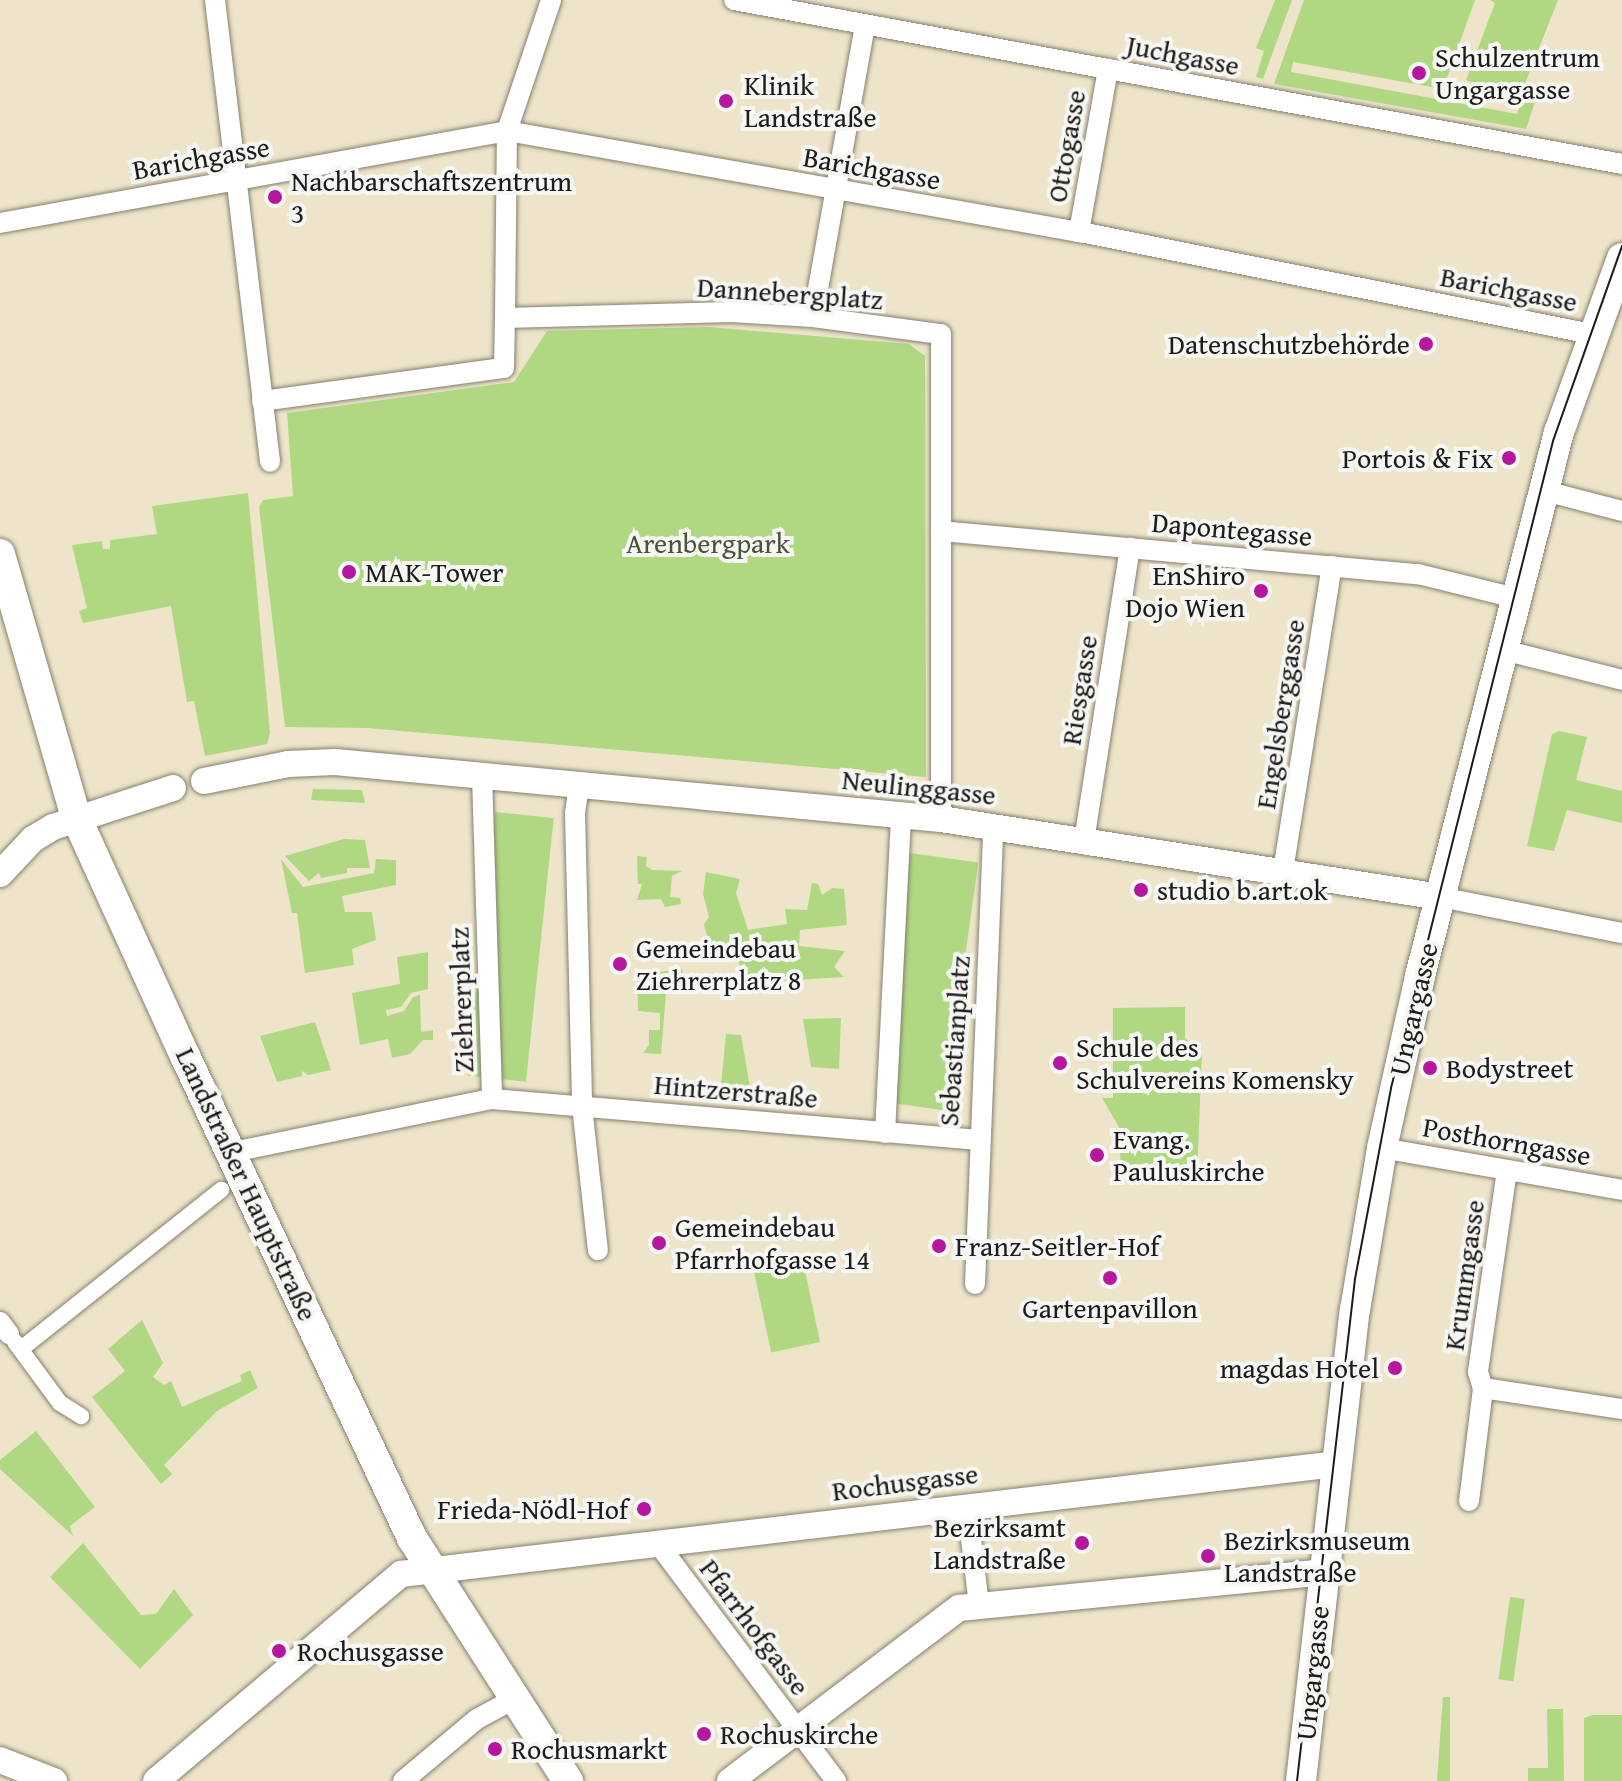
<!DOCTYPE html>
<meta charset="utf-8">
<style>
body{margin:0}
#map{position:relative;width:1622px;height:1781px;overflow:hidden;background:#eee4c9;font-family:"Gentium Book Plus",serif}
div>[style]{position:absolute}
.green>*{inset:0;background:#b0d882;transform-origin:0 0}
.roads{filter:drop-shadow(0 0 2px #858072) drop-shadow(0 0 2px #858072)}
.pedestrian>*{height:16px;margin:-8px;padding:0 8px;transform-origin:8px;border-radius:8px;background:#fff}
.minor>*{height:20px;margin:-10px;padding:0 10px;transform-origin:10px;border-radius:10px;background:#fff}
.tertiary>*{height:26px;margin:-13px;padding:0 13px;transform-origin:13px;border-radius:13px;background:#fff}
.secondary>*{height:30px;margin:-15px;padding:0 15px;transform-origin:15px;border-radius:15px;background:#fff}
.tram>*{height:2px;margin:-1px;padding:0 1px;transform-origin:1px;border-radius:1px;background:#1c1c1c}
.dots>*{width:22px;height:22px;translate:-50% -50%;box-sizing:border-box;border:4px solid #f6f6f2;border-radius:50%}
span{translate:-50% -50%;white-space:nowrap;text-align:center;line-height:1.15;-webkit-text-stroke:8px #f6f6f2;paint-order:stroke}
.street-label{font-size:28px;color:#1c1c1c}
.poi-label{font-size:28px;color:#1c1c1c}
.left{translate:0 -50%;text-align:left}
.right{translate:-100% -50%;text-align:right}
.park-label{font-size:28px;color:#48543b}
</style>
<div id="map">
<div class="green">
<i style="clip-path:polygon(1275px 0,1292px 0,1263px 79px,1256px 77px,1264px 51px,1256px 48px)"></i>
<i style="clip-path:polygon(1304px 0,1475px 0,1443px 89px,1293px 62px,1291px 72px,1517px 114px,1528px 83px,1540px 87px,1526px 129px,1274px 84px)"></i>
<i style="clip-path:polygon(1490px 0,1558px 0,1519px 99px,1466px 80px,1495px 3px)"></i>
<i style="clip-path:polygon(709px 327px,909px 344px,925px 356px,926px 777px,367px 728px,285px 727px,259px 507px,263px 500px,293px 496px,287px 413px,514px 382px,547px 331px)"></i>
<i style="clip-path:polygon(248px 493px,270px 733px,267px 744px,205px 756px,194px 701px,187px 702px,171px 606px,83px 623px,79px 611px,87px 608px,72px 545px,102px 541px,103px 549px,110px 549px,110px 540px,157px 534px,152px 506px)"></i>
<i style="clip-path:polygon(1559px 731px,1587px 737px,1576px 780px,1622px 791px,1622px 823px,1567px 810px,1554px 851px,1527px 846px,1552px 734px)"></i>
<i style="clip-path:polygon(313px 789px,362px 790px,365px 803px,311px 800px)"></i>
<i style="left:495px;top:812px;width:59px;height:265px;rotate:6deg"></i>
<i style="clip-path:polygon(344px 839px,365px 840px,370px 868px,347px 868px,347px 873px,321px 878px,319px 873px,309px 881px,285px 856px)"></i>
<i style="left:910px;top:853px;width:69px;height:250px;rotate:8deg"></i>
<i style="clip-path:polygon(637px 856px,647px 857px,646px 866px,652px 870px,682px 871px,672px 876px,670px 897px,680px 898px,681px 904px,665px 907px,661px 899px,637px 900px,642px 884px,638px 884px)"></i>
<i style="clip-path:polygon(281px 859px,303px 887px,374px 873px,376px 859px,396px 860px,396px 885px,342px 896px,345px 912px,372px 912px,376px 940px,352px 949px,354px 965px,305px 973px,297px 913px,292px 913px)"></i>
<i style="clip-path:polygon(706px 872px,740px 879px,736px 893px,748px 930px,787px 924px,785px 909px,807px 910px,812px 883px,818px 884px,822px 895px,832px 888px,844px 889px,847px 925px,800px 930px,799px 946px,845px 951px,834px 967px,844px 977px,746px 983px,737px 957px,712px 958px,704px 924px,709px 917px,703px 894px)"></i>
<i style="clip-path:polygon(428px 952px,428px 989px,411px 993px,401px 1007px,386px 1010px,387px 1016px,404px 1011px,413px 997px,420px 995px,421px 1032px,433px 1030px,433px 1040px,423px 1040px,410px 1054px,392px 1058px,388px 1039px,360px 1045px,352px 993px,400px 984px,397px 957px)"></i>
<i style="clip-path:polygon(682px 969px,685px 991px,666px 994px,661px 1054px,643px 1053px,649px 1045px,649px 1030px,660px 1030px,660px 1013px,638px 1011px,637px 975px)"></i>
<i style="clip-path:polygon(1185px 1007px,1185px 1038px,1202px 1052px,1197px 1175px,1145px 1173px,1144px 1178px,1121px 1178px,1119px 1127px,1102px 1098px,1113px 1098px,1113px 1008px)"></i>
<i style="clip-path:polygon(841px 1018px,839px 1069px,811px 1067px,803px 1019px)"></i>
<i style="clip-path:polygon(315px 1022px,331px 1070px,308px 1075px,302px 1071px,302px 1076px,277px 1082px,260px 1036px)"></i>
<i style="clip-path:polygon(726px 1034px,741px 1035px,752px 1099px,720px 1095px)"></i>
<i style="left:802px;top:1257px;width:87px;height:50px;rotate:78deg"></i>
<i style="clip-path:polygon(142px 1320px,163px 1363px,153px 1377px,164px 1385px,171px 1381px,182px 1407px,242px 1381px,240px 1375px,250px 1370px,258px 1388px,217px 1411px,164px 1465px,172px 1474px,161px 1484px,92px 1397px,125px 1371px,108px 1349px)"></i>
<i style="clip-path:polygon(36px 1431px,95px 1507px,70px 1526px,73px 1536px,0 1469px,0 1460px)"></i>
<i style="clip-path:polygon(83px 1543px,141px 1615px,156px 1614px,174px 1589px,193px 1615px,140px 1669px,50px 1577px)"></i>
<i style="left:1510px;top:1597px;width:15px;height:83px;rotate:8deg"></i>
<i style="clip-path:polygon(1443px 1697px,1450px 1697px,1450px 1781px,1437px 1781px)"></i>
<i style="clip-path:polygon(1547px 1709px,1563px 1709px,1564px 1781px,1528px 1781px,1528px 1768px,1548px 1768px)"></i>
<i style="clip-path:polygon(1593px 1715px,1622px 1715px,1622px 1781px,1584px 1781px,1584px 1718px)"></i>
</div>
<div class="roads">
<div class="pedestrian">
<i style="left:15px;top:1342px;width:76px;rotate:53.6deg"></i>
<i style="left:60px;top:1403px;width:25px;rotate:32deg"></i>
<i style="left:21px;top:1349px;width:256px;rotate:-38.5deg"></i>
</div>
<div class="minor">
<i style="left:215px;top:0;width:465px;rotate:83.2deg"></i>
<i style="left:734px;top:0;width:903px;rotate:10.46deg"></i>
<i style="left:0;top:223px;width:515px;rotate:-10.28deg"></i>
<i style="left:507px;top:131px;width:587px;rotate:10.01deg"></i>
<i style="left:1085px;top:233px;width:517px;rotate:11.27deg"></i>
<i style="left:1079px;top:232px;width:166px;rotate:-79.9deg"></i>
<i style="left:813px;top:317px;width:296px;rotate:-79.9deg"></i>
<i style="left:505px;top:318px;width:187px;rotate:-89.4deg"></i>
<i style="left:507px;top:131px;width:138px;rotate:-71.4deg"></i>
<i style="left:262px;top:401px;width:244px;rotate:-7.8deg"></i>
<i style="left:504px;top:368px;width:50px;rotate:-88.9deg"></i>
<i style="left:505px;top:318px;width:226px;rotate:-1.5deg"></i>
<i style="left:731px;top:312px;width:82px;rotate:3.5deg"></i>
<i style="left:813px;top:317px;width:129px;rotate:7.6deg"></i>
<i style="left:941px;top:334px;width:485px;rotate:90deg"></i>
<i style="left:1545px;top:491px;width:80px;rotate:14.6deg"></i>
<i style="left:941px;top:531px;width:479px;rotate:5.2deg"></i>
<i style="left:1418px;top:574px;width:101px;rotate:13.8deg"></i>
<i style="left:1503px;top:650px;width:123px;rotate:14.1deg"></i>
<i style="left:482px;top:776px;width:323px;rotate:88.2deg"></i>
<i style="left:579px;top:785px;width:28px;rotate:98deg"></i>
<i style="left:575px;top:813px;width:293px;rotate:88.6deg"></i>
<i style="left:582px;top:1106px;width:145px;rotate:83.7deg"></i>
<i style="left:1084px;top:841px;width:297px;rotate:-81.1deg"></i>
<i style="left:1283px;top:871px;width:309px;rotate:-80.9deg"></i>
<i style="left:1440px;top:897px;width:186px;rotate:11.2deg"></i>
<i style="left:885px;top:1133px;width:317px;rotate:-87.1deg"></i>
<i style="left:1382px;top:1148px;width:244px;rotate:9.9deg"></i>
<i style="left:233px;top:1152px;width:264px;rotate:-11.6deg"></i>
<i style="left:492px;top:1099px;width:489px;rotate:4.8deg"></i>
<i style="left:1507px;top:1170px;width:204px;rotate:98.2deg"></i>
<i style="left:1478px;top:1372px;width:17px;rotate:73deg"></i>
<i style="left:1483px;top:1388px;width:141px;rotate:8.6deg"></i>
<i style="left:975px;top:1284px;width:457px;rotate:-87.7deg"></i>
<i style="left:0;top:1322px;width:15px;rotate:53deg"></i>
<i style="left:1469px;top:1501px;width:114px;rotate:-82.9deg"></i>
<i style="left:967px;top:1506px;width:100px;rotate:83.1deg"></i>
<i style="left:659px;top:1545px;width:295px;rotate:53.1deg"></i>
<i style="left:403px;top:1781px;width:97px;rotate:-40deg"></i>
<i style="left:477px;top:1719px;width:42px;rotate:-28.4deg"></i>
</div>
<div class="tertiary">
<i style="left:204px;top:781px;width:86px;rotate:-11.4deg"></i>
<i style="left:288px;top:764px;width:47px;rotate:-2.4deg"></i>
<i style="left:335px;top:762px;width:609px;rotate:5.37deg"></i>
<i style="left:941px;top:819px;width:505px;rotate:8.88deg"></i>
<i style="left:0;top:874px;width:48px;rotate:-46.7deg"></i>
<i style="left:33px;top:839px;width:23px;rotate:-31deg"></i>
<i style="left:53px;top:827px;width:126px;rotate:-18deg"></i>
<i style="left:0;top:1760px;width:58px;rotate:21.3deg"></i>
<i style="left:156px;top:1781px;width:321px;rotate:-40.2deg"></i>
<i style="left:401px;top:1574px;width:941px;rotate:-6.71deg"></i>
<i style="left:730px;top:1781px;width:287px;rotate:-37.1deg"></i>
<i style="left:959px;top:1608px;width:366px;rotate:-5.6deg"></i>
</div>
<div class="secondary">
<i style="left:0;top:554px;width:274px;rotate:73.9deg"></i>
<i style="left:76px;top:817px;width:265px;rotate:65.5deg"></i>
<i style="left:186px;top:1058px;width:531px;rotate:64.79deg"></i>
<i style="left:412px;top:1538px;width:289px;rotate:57.3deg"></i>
<i style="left:1301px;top:1781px;width:474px;rotate:-83.5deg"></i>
<i style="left:1355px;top:1310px;width:164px;rotate:-80.5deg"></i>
<i style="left:1382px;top:1148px;width:176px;rotate:-77.5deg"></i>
<i style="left:1420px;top:976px;width:561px;rotate:-75.67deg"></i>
<i style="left:1559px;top:432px;width:185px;rotate:-70.1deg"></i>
</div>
</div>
<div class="tram">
<i style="left:1297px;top:1781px;width:505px;rotate:-83.41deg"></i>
<i style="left:1355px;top:1279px;width:194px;rotate:-79.3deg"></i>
<i style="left:1391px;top:1088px;width:667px;rotate:-75.94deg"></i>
<i style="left:1553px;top:441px;width:207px;rotate:-70.5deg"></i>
</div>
<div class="dots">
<i style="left:1419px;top:73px;background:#b5179e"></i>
<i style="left:726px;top:101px;background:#b5179e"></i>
<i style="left:275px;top:197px;background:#b5179e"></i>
<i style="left:1426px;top:344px;background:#b5179e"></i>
<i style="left:1509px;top:458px;background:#b5179e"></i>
<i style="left:349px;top:572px;background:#b5179e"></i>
<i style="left:1261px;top:591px;background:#b5179e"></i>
<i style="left:1141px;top:890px;background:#b5179e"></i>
<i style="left:620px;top:964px;background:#b5179e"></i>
<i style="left:1060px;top:1063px;background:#b5179e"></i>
<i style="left:1430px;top:1068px;background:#b5179e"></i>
<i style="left:1097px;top:1155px;background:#b5179e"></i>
<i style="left:659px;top:1243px;background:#b5179e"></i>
<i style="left:939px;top:1246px;background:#b5179e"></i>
<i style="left:1110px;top:1278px;background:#b5179e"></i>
<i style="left:1395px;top:1368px;background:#b5179e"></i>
<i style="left:644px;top:1509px;background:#b5179e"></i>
<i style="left:1082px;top:1543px;background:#b5179e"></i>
<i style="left:1208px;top:1556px;background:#b5179e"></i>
<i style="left:279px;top:1651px;background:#b5179e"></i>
<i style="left:704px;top:1734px;background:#b5179e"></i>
<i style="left:495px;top:1749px;background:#b5179e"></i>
</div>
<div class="street-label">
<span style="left:1183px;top:55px;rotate:11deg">Juchgasse</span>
<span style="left:1066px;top:146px;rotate:-80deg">Ottogasse</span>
<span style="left:201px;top:158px;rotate:-10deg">Barichgasse</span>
<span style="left:872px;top:168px;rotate:10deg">Barichgasse</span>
<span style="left:1509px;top:289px;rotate:11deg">Barichgasse</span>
<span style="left:790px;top:293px;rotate:4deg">Dannebergplatz</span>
<span style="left:1232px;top:529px;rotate:5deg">Dapontegasse</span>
<span style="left:1079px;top:690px;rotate:-81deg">Riesgasse</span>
<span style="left:1280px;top:714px;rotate:-81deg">Engelsberggasse</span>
<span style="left:919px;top:787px;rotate:6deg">Neulinggasse</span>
<span style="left:461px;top:1000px;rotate:-92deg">Ziehrerplatz</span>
<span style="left:1413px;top:1009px;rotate:-77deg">Ungargasse</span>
<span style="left:954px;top:1041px;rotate:-86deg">Sebastianplatz</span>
<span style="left:736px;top:1091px;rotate:5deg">Hintzerstraße</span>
<span style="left:1507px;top:1141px;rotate:10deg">Posthorngasse</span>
<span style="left:247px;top:1184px;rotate:65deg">Landstraßer Hauptstraße</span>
<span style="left:1464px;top:1275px;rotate:-82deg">Krummgasse</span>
<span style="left:905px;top:1482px;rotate:-7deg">Rochusgasse</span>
<span style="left:755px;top:1627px;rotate:53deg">Pfarrhofgasse</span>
<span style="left:1312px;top:1673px;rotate:-84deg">Ungargasse</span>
</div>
<div class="poi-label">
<span class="left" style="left:1435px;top:73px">Schulzentrum<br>Ungargasse</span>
<span class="left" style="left:744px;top:101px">Klinik<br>Landstraße</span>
<span class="left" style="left:291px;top:197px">Nachbarschaftszentrum<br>3</span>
<span class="right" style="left:1410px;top:344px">Datenschutzbehörde</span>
<span class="right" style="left:1493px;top:458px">Portois &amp; Fix</span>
<span class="left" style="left:365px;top:572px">MAK-Tower</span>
<span class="right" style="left:1245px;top:591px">EnShiro<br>Dojo Wien</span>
<span class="left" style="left:1157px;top:890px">studio b.art.ok</span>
<span class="left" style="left:636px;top:964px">Gemeindebau<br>Ziehrerplatz 8</span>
<span class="left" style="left:1076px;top:1063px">Schule des<br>Schulvereins Komensky</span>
<span class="left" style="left:1446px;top:1068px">Bodystreet</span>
<span class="left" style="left:1113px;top:1155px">Evang.<br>Pauluskirche</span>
<span class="left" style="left:675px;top:1243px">Gemeindebau<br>Pfarrhofgasse 14</span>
<span class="left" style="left:955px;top:1246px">Franz-Seitler-Hof</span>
<span style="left:1110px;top:1308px">Gartenpavillon</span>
<span class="right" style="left:1379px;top:1368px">magdas Hotel</span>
<span class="right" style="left:628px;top:1509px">Frieda-Nödl-Hof</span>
<span class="right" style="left:1066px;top:1543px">Bezirksamt<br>Landstraße</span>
<span class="left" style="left:1224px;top:1556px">Bezirksmuseum<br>Landstraße</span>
<span class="left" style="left:297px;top:1651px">Rochusgasse</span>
<span class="left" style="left:720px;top:1734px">Rochuskirche</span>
<span class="left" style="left:511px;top:1749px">Rochusmarkt</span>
</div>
<div class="park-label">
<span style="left:708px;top:543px">Arenbergpark</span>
</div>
</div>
